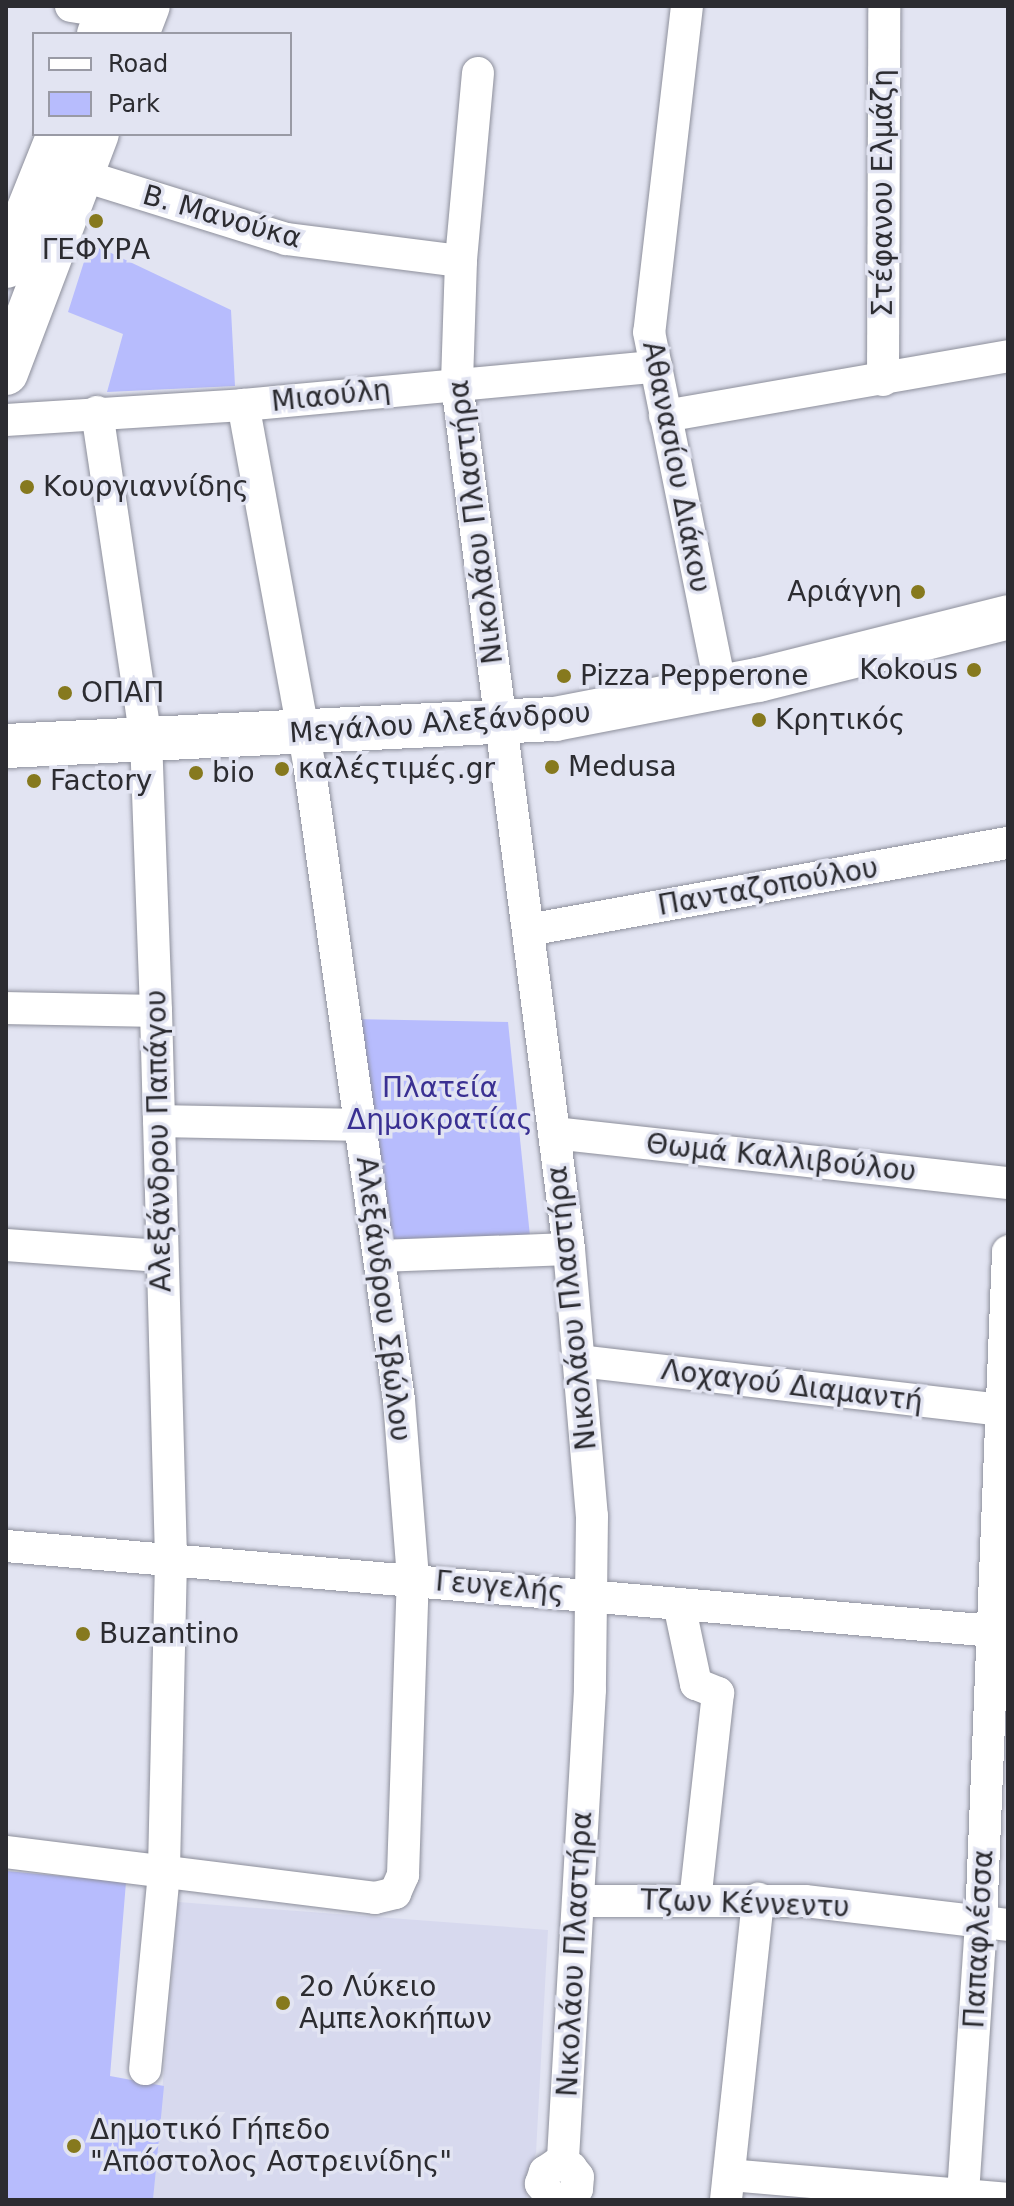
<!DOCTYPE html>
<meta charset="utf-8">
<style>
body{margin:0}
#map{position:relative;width:1014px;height:2206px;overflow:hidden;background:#e2e4f2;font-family:"DejaVu Sans",sans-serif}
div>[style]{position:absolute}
.built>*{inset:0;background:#d7d9ee}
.green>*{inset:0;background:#b7bcfd}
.roads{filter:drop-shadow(0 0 2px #8d8f9b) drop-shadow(0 0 2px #8d8f9b)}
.minor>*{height:32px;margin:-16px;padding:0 16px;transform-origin:16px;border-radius:16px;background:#fff}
.secondary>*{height:44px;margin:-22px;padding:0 22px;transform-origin:22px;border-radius:22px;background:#fff}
.dots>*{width:22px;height:22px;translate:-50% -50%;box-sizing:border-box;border:4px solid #e2e4f2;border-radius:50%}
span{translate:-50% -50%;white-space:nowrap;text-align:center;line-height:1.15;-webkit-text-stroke:7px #e2e4f2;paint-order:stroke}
.street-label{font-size:28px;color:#2c2c31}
.poi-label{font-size:28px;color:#2c2c31}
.left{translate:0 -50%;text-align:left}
.right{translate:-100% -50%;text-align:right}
.park-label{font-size:28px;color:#3a3092}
.frame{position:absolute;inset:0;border:8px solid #2c2c31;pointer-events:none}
.legend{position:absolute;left:32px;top:32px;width:260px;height:104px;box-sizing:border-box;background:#e2e4f2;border:2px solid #999aa5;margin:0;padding:10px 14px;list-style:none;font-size:24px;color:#2c2c31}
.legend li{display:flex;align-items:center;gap:16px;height:40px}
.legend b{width:40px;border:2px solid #999aa5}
</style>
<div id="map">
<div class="built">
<i style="clip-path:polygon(178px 1902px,548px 1930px,536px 2153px,525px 2181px,527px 2200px,153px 2200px)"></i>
</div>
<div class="green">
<i style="clip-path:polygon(90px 243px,231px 310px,235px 386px,107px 392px,123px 334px,68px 312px)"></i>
<i style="clip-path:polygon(352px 1019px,508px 1022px,531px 1246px,382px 1251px)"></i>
<i style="clip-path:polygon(6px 1871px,126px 1882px,110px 2076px,164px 2086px,153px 2200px,6px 2200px)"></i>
</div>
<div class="roads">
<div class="minor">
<i style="left:71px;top:6px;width:37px;rotate:9deg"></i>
<i style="left:687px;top:6px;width:328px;rotate:96.6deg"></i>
<i style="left:649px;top:332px;width:363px;rotate:78.6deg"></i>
<i style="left:478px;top:73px;width:189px;rotate:95.2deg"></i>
<i style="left:461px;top:261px;width:123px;rotate:91.9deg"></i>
<i style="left:457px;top:384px;width:872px;rotate:82.62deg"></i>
<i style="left:569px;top:1249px;width:268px;rotate:85.1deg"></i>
<i style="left:592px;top:1516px;width:174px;rotate:90.7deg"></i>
<i style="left:590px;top:1690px;width:475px;rotate:93.3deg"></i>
<i style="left:81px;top:175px;width:215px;rotate:17.3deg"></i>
<i style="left:286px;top:239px;width:176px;rotate:7.2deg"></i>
<i style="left:883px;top:380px;width:374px;rotate:-89.8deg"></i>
<i style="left:97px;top:412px;width:330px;rotate:81.5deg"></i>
<i style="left:146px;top:738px;width:273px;rotate:87.9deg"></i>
<i style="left:156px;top:1011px;width:549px;rotate:88.43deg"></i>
<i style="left:171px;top:1560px;width:313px;rotate:91.3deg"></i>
<i style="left:164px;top:1873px;width:197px;rotate:95.5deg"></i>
<i style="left:665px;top:416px;width:348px;rotate:-9.9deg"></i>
<i style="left:6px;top:420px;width:237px;rotate:-3.6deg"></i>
<i style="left:243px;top:405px;width:415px;rotate:-5.3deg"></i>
<i style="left:528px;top:930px;width:488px;rotate:-10.3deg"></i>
<i style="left:6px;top:1008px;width:150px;rotate:1.1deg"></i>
<i style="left:159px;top:1121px;width:202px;rotate:1.1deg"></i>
<i style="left:554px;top:1133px;width:457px;rotate:6.3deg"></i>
<i style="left:6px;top:1245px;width:155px;rotate:4.1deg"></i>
<i style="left:379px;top:1256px;width:190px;rotate:-2.1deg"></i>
<i style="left:579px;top:1361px;width:428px;rotate:6.6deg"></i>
<i style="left:6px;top:1546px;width:992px;rotate:4.92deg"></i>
<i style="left:679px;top:1604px;width:82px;rotate:78deg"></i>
<i style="left:696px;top:1684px;width:24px;rotate:22deg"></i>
<i style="left:718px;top:1693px;width:209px;rotate:96.3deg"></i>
<i style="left:6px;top:1852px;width:372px;rotate:7.1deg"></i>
<i style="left:375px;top:1898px;width:21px;rotate:-14deg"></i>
<i style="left:395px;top:1893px;width:20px;rotate:-66deg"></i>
<i style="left:403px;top:1875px;width:297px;rotate:-88.1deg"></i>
<i style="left:413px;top:1578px;width:179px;rotate:-94.5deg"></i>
<i style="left:399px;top:1400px;width:643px;rotate:-98.04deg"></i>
<i style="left:309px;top:763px;width:364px;rotate:-100.4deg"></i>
<i style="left:578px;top:1901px;width:227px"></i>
<i style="left:805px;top:1901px;width:204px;rotate:6.7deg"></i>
<i style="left:729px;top:2175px;width:280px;rotate:4.9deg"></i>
<i style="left:963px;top:2194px;width:273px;rotate:-86.2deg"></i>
<i style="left:981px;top:1922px;width:671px;rotate:-87.69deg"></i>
<i style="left:554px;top:2200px;width:21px;rotate:-129deg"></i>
<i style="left:541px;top:2184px;width:13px;rotate:-72deg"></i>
<i style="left:545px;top:2172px;width:14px;rotate:-34deg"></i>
<i style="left:557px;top:2164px;width:15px;rotate:16deg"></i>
<i style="left:571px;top:2168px;width:11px;rotate:52deg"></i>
<i style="left:578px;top:2177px;width:12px;rotate:95deg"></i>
<i style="left:577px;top:2189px;width:16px;rotate:137deg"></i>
<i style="left:726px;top:2200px;width:303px;rotate:-83.9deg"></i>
</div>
<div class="secondary">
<i style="left:99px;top:34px;width:30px;rotate:-67deg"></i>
<i style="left:137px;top:34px;width:30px;rotate:-69deg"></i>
<i style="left:6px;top:266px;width:142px;rotate:-68.1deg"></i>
<i style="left:6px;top:373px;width:256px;rotate:-69.2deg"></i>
<i style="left:6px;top:746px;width:550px;rotate:-2.82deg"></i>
<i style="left:555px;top:719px;width:207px;rotate:-10.9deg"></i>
<i style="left:758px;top:680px;width:258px;rotate:-14.1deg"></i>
</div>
</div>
<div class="dots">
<i style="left:96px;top:221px;background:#86791e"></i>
<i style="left:27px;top:487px;background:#86791e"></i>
<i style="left:918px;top:592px;background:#86791e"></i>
<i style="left:974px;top:670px;background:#86791e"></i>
<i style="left:564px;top:676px;background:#86791e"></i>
<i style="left:65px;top:693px;background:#86791e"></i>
<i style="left:759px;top:720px;background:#86791e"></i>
<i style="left:552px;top:767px;background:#86791e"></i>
<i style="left:282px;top:769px;background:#86791e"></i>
<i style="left:196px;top:773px;background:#86791e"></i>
<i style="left:34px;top:781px;background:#86791e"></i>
<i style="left:83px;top:1634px;background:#86791e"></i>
<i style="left:283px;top:2003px;background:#86791e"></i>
<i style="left:74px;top:2146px;background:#86791e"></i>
</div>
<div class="street-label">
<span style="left:883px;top:193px;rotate:-90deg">Στέφανου Ελμάζη</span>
<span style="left:222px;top:217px;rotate:16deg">Β. Μανούκα</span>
<span style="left:331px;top:396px;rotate:-6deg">Μιαούλη</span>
<span style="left:676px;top:467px;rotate:79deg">Αθανασίου Διάκου</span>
<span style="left:476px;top:522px;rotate:-97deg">Νικολάου Πλαστήρα</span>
<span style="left:440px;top:723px;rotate:-4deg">Μεγάλου Αλεξάνδρου</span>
<span style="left:768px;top:887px;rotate:-10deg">Πανταζοπούλου</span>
<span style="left:159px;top:1141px;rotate:-91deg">Αλεξάνδρου Παπάγου</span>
<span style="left:781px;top:1158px;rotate:6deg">Θωμά Καλλιβούλου</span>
<span style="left:383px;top:1299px;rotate:83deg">Αλεξάνδρου Σβώλου</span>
<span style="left:572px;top:1308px;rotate:-96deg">Νικολάου Πλαστήρα</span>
<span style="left:792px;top:1386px;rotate:7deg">Λοχαγού Διαμαντή</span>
<span style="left:500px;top:1587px;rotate:5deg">Γευγελής</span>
<span style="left:745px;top:1904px;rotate:2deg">Τζων Κέννεντυ</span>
<span style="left:979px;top:1939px;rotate:-87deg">Παπαφλέσσα</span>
<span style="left:575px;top:1954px;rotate:-87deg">Νικολάου Πλαστήρα</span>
</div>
<div class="poi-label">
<span style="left:96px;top:250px">ΓΕΦΥΡΑ</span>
<span class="left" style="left:43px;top:487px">Κουργιαννίδης</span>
<span class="right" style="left:902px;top:592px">Αριάγνη</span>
<span class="right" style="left:958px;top:670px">Kokous</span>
<span class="left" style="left:580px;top:676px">Pizza Pepperone</span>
<span class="left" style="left:81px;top:693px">ΟΠΑΠ</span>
<span class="left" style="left:775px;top:720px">Κρητικός</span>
<span class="left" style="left:568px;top:767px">Medusa</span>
<span class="left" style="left:298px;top:769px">καλέςτιμές.gr</span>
<span class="left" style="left:212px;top:773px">bio</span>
<span class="left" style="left:50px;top:781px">Factory</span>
<span class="left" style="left:99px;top:1634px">Buzantino</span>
<span class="left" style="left:299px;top:2003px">2ο Λύκειο<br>Αμπελοκήπων</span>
<span class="left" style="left:90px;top:2146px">Δημοτικό Γήπεδο<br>"Απόστολος Αστρεινίδης"</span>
</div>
<div class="park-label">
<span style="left:440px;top:1104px">Πλατεία<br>Δημοκρατίας</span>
</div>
<div class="frame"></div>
<ul class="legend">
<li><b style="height:10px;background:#fff"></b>Road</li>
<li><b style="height:22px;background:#b7bcfd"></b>Park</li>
</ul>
</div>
